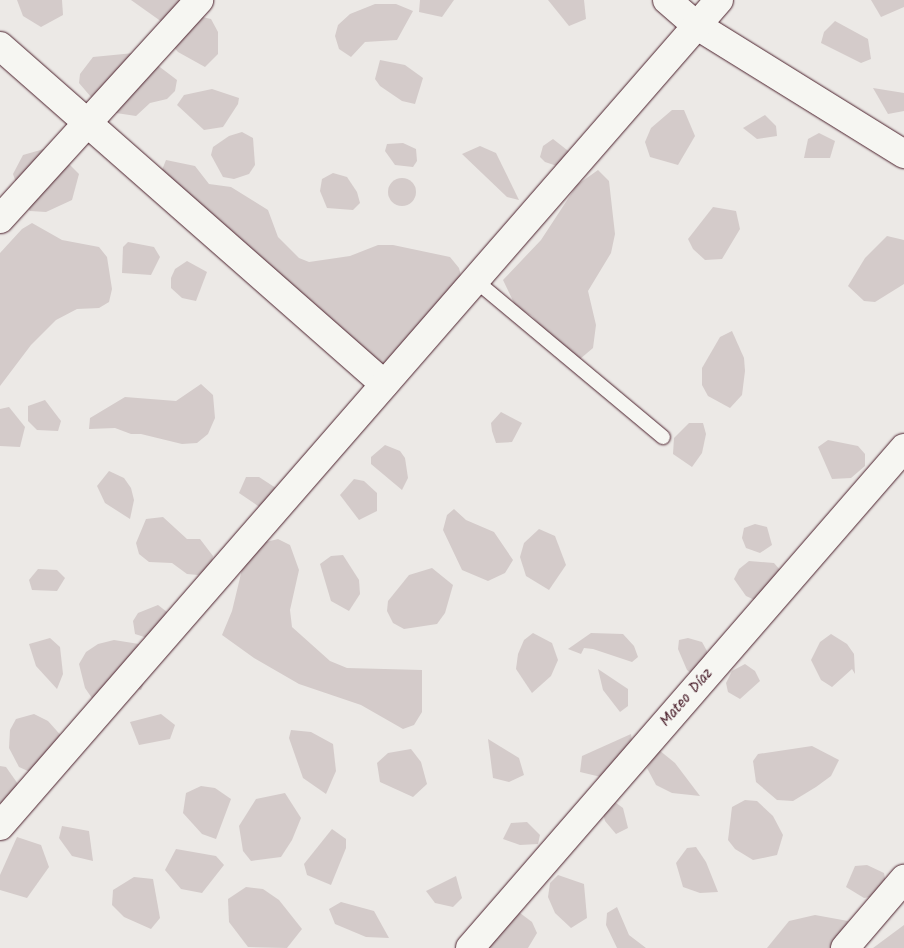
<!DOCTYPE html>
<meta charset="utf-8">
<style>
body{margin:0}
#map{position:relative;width:904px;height:948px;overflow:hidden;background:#ece9e6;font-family:Kalam,sans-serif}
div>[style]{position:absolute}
.green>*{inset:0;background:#d4cbca}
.round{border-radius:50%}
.roads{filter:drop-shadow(0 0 1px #4a1f2b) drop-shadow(0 0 1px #4a1f2b)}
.service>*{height:14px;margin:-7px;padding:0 7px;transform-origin:7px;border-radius:7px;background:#f6f6f2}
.minor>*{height:28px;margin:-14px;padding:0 14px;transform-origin:14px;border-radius:14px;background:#f6f6f2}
span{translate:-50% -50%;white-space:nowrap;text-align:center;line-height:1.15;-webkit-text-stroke:4.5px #f6f6f2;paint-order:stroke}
.street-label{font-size:15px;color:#4a1f2b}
</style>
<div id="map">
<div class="green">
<i style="clip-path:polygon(17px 0,62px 0,63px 15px,41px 27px,23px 16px)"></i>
<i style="clip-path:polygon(131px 0,191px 0,162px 22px)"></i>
<i style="clip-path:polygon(420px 0,454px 0,442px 17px,419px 12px)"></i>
<i style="clip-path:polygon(548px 0,584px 0,586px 19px,569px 26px)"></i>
<i style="clip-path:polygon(871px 0,904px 0,904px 7px,881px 17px)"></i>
<i style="clip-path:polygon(375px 4px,396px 4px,413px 11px,397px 40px,365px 42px,351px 57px,339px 49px,335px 36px,338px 25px,350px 14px)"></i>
<i style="clip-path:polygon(198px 16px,211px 19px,218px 32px,218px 54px,205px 67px,178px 52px,171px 44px)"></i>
<i style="clip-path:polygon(835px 21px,868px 39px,871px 59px,861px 63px,821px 43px,824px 32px)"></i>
<i style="clip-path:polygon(134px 53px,144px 55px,177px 80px,175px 91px,167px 99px,150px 103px,136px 116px,103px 111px,79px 83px,80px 74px,93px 57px)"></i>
<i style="clip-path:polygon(380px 60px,405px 65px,423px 78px,415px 104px,402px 101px,380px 86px,375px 79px)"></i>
<i style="clip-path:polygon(873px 88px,904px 93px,904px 111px,888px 114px)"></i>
<i style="clip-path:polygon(212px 89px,239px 98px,238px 104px,223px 127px,204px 130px,177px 105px,184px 95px)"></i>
<i style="clip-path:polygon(672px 110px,684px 110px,695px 136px,678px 165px,650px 157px,645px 142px,651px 128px)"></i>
<i style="clip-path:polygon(765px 115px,776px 126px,777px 136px,757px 139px,743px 128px)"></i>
<i style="clip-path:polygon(242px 132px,253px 138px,255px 165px,249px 174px,234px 179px,223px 177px,211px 155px,213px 147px,229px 136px)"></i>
<i style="clip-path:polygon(819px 133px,835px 141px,830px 158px,804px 158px,808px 139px)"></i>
<i style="clip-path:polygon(553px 139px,576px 157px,566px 169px,545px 162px,540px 157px,543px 146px)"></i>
<i style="clip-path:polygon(403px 143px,416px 149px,417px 161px,413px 167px,395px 165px,385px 151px,387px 144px)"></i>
<i style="clip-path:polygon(480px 146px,496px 153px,519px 200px,507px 197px,462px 154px)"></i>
<i style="clip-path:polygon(44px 149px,60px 155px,79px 174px,72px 200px,46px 212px,30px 211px,22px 200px,13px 174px,23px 155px)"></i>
<i style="clip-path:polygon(166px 160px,195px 166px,209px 184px,231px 187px,268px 210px,278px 237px,299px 258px,309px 262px,350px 256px,378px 245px,393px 245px,450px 257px,459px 268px,465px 291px,389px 362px,370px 365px,158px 180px)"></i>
<i style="clip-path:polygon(598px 170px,609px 181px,615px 234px,611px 253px,588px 291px,596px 325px,593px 348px,580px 359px,565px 355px,532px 316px,516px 307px,503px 280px,541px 240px,577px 185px)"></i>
<i style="clip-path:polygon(333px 173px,347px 177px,357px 192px,360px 203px,353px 210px,327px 208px,320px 191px,322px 179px)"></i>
<i class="round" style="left:388px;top:178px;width:28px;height:28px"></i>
<i style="clip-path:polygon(713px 207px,736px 211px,740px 229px,722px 259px,705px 260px,693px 249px,688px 239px)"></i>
<i style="clip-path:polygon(32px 223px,62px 240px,99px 247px,107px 257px,112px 289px,109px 302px,99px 308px,77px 309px,56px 320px,31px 345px,0 386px,0 253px,22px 229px)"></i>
<i style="clip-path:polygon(887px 236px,904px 240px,904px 284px,875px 302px,864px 301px,848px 286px,865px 258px)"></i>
<i style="clip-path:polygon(128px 242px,154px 247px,160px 257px,151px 275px,122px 273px,123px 247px)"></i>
<i style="clip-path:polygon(187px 261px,207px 272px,196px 301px,182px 298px,171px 288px,171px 278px,175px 269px)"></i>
<i style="clip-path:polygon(732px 331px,744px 358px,745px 371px,742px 395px,730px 408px,708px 396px,702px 385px,702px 368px,720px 337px)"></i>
<i style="clip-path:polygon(201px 384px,213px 395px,215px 418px,208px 434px,197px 443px,182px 444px,141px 434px,131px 434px,115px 428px,89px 429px,90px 418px,125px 397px,176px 401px)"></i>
<i style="clip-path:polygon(45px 400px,61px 421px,58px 431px,37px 430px,28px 421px,28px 406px)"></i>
<i style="clip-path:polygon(9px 407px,25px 427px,20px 447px,0 446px,0 409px)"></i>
<i style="clip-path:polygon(501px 412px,522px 423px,512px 442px,496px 443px,492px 431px,491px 423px)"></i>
<i style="clip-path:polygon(689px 423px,703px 423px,706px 434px,702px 453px,692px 467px,673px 454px,674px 438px)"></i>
<i style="clip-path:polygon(828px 440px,858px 446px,865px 454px,865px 466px,851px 478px,832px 479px,818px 447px)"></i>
<i style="clip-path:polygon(385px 445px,400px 451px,405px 458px,408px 478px,402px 490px,371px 464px,371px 457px)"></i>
<i style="clip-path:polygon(109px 471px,124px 478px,131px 488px,134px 500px,130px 519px,105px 503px,97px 486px)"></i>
<i style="clip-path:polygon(246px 477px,259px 477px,279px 490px,264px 510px,239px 493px)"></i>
<i style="clip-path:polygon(354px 479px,364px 481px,377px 493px,377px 511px,359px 520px,340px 495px)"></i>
<i style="clip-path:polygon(454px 509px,466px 520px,494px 532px,513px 560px,505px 573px,488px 581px,462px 570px,443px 530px,447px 515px)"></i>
<i style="clip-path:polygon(163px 517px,187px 539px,200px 539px,213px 556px,211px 566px,198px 575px,187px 574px,172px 563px,149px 562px,139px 554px,136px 543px,146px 519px)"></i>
<i style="clip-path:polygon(755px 524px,767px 527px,772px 545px,760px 553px,746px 548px,742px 538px,744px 528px)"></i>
<i style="clip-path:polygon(539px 529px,555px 536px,566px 565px,549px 590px,526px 576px,520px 557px,524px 543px)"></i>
<i style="clip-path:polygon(278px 539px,290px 545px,299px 570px,290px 610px,292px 627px,330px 661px,347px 668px,422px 670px,422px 712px,414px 725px,403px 729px,361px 705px,299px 684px,254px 658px,222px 635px,232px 611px,245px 557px,258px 544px)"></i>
<i style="clip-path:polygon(343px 555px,359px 580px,360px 594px,349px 611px,331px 601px,320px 564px,331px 556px)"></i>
<i style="clip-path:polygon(749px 561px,774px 563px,781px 571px,761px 603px,746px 596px,734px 579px,739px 569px)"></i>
<i style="clip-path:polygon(432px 568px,453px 585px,445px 613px,437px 624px,404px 629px,393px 623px,387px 611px,388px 601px,409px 575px)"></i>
<i style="clip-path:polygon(38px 569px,57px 570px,65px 578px,57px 591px,32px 590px,29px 580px)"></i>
<i style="clip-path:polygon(158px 605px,171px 615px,163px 643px,135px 634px,133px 621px,138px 613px)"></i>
<i style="clip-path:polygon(533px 633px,552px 643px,558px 660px,551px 676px,532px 693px,516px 669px,518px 654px,524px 640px)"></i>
<i style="clip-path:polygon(591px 633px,623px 634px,634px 646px,638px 657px,632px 662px,593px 649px,584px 648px,581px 654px,568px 649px)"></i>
<i style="clip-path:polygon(831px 634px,847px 644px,854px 654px,855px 674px,852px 669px,832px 687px,821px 680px,811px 660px,820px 642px)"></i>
<i style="clip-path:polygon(50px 638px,60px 647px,63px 674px,57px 689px,36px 666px,29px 644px)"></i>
<i style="clip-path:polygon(688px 638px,702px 642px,707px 651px,707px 665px,693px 675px,687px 670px,678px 649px,679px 640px)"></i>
<i style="clip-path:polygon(114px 640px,139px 644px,155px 657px,141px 690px,132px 687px,98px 707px,85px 688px,79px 664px,86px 652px,98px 644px)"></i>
<i style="clip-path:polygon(745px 664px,755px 671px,760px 681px,740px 699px,728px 692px,726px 683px,732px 671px)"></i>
<i style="clip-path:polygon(598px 669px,628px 689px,628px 706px,620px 712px,603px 690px)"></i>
<i style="clip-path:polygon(34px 714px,48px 721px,65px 740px,69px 750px,70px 769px,54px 777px,39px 776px,19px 767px,9px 748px,10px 730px,16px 719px)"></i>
<i style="clip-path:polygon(161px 714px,175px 725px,170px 739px,139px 745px,130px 722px)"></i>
<i style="clip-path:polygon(291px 730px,311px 732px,333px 744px,336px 771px,326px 794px,303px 778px,289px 738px)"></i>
<i style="clip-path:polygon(631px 734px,635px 762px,601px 777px,580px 772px,582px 756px)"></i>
<i style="clip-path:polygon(488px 739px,519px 758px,524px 775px,509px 782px,493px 778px)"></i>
<i style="clip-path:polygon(812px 746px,839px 760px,831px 776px,816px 787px,793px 801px,777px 800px,756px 782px,753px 761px,758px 754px)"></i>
<i style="clip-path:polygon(411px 749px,421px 762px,427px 784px,413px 797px,380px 782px,377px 763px,388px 753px)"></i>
<i style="clip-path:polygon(659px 750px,675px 763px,700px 796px,672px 793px,656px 785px,647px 768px)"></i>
<i style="clip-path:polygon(0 766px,6px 767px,18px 784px,6px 803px,0 803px)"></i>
<i style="clip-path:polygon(201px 786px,215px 788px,231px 799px,216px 839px,202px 834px,183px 813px,186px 793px)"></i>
<i style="clip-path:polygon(285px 793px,301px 818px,292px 840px,281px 857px,251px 861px,243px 851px,239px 826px,256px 799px)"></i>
<i style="clip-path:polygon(612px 800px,623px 808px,628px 828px,616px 834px,605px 821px,602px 809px)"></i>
<i style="clip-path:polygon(745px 800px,757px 801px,773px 816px,783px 835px,777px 855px,753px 860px,735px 849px,728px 840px,732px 807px)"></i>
<i style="clip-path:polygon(527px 822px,540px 835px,538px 844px,520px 845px,503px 839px,511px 823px)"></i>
<i style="clip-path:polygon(62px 826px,89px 831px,93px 861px,72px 856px,59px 838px)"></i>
<i style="clip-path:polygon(332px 829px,346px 839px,346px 848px,331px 885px,307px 875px,304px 864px)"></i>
<i style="clip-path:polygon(17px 837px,41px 845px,49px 867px,27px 898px,0 890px,0 875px)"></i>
<i style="clip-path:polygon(696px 847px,706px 862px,718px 892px,700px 893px,683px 887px,676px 863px,687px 848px)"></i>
<i style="clip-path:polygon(176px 849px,216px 856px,224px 865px,202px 893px,181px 889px,165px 870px)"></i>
<i style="clip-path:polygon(867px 865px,884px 873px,888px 894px,864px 898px,846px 887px,855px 866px)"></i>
<i style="clip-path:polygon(558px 875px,584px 884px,587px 918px,571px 928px,555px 913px,548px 897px,550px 883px)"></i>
<i style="clip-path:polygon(456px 876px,462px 898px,453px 907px,435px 903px,426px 891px)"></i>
<i style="clip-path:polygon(134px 877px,153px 879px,160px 918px,151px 929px,124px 917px,112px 905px,113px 890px)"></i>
<i style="clip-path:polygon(246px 887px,263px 889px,279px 900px,302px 929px,287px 948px,248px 947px,229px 922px,228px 899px)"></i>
<i style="clip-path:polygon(341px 902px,374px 911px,389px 938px,366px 937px,335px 924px,329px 909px)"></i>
<i style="clip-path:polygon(617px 907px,629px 935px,646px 948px,617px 948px,606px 925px,607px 913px)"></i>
<i style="clip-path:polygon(516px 910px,532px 922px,537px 933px,528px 948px,485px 948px)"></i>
<i style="clip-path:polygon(815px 915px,848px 921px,842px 948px,767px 948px,789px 921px)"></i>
<i style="clip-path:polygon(904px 925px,904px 948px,873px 948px)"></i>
</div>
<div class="roads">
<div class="service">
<i style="left:475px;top:280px;width:245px;rotate:39.9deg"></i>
</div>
<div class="minor">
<i style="left:667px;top:0;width:38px;rotate:41deg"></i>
<i style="left:696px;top:25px;width:245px;rotate:31.8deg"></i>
<i style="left:0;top:46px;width:512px;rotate:41.35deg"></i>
<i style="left:0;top:219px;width:296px;rotate:-47.7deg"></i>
<i style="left:0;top:826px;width:1095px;rotate:-48.96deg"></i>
<i style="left:470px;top:948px;width:662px;rotate:-49.04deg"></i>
<i style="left:845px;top:948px;width:91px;rotate:-49.5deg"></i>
</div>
</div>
<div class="street-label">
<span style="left:687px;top:698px;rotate:-49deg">Mateo Díaz</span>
</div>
</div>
